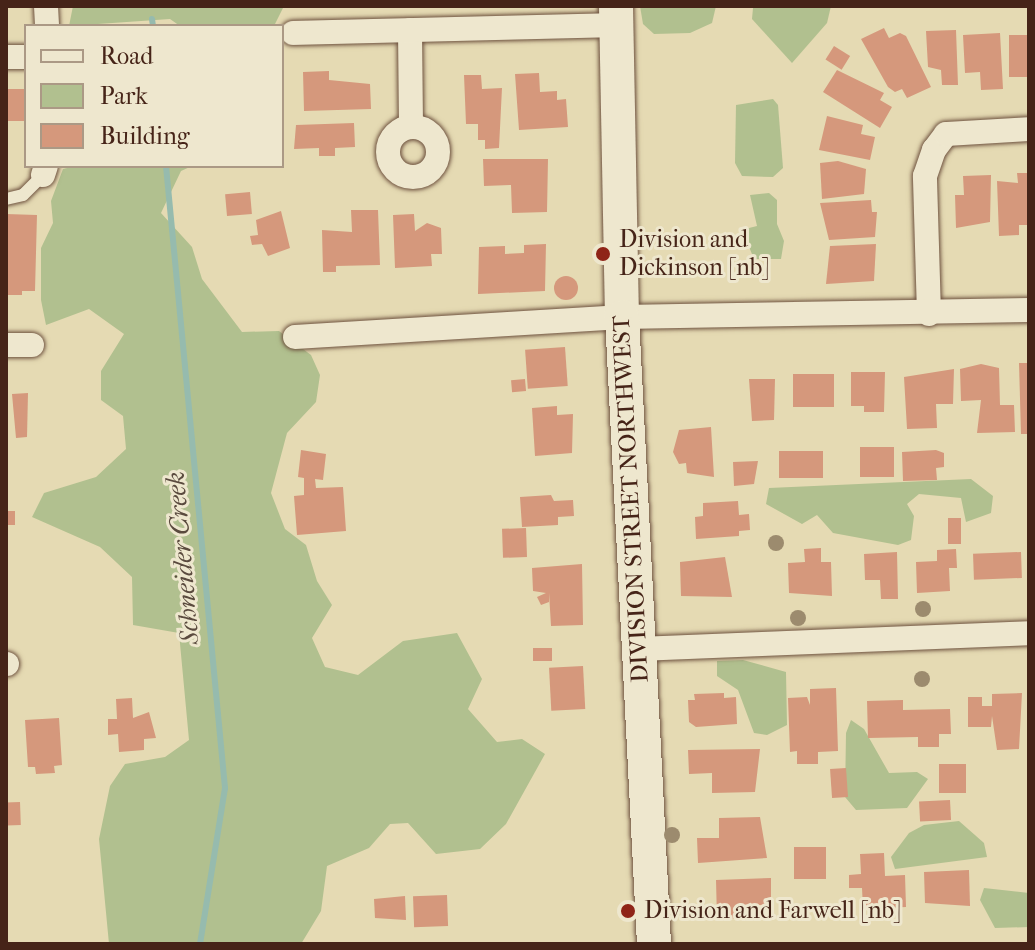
<!DOCTYPE html>
<style>
body{margin:0}
#map{position:relative;width:1035px;height:950px;overflow:hidden;background:#e5dab3;font-family:"IM FELL French Canon",serif}
div>[style]{position:absolute}
.green>*{inset:0;background:#b1c08f}
.stream>*{height:6px;margin:-3px;padding:0 3px;transform-origin:3px;border-radius:3px;background:#96bbae}
.building>*{inset:0;background:#d5987c;transform-origin:0 0}
.round{border-radius:50%}
.roads{filter:drop-shadow(0 0 2px #6e523f) drop-shadow(0 0 2px #6e523f)}
.lane>*{height:12px;margin:-6px;padding:0 6px;transform-origin:6px;border-radius:6px;background:#eee7ce}
.street>*{height:24px;margin:-12px;padding:0 12px;transform-origin:12px;border-radius:12px;background:#eee7ce}
.street>.ring{margin:-12px;padding:0;box-sizing:content-box;background:none;border:24px solid #eee7ce;border-radius:50%}
.secondary>*{height:34px;margin:-17px;padding:0 17px;transform-origin:17px;border-radius:17px;background:#eee7ce}
.trees>*{width:16px;height:16px;margin:-8px;border-radius:50%;background:#9c8b6e}
.dots>*{width:22px;height:22px;translate:-50% -50%;box-sizing:border-box;border:4px solid #eee7ce;border-radius:50%}
span{translate:-50% -50%;white-space:nowrap;text-align:center;line-height:1.15;-webkit-text-stroke:6px #eee7ce;paint-order:stroke}
.poi-label{font-size:24px;color:#462418}
.left{translate:0 -50%;text-align:left}
.street-label{font-size:24px;color:#462418}
.water-label{font-size:26px;color:#5a4a3e;font-style:italic}
.frame{position:absolute;inset:0;border:8px solid #462418;pointer-events:none}
.legend{position:absolute;left:24px;top:24px;width:260px;height:144px;box-sizing:border-box;background:#eee7ce;border:2px solid #ab9985;margin:0;padding:10px 14px;list-style:none;font-size:24px;color:#462418}
.legend li{display:flex;align-items:center;gap:16px;height:40px}
.legend b{width:40px;border:2px solid #ab9985}
</style>
<div id="map">
<div class="green">
<i style="clip-path:polygon(73px 6px,284px 6px,274px 26px,180px 26px,170px 19px,69px 26px)"></i>
<i style="clip-path:polygon(640px 6px,716px 6px,712px 23px,690px 33px,654px 34px,643px 24px)"></i>
<i style="clip-path:polygon(831px 6px,827px 23px,792px 63px,752px 19px,753px 8px)"></i>
<i style="clip-path:polygon(773px 99px,778px 105px,783px 168px,773px 177px,742px 176px,735px 163px,736px 105px)"></i>
<i style="clip-path:polygon(75px 166px,192px 166px,181px 171px,161px 213px,192px 247px,202px 279px,242px 332px,279px 331px,311px 355px,320px 375px,316px 402px,287px 433px,271px 493px,285px 529px,306px 545px,317px 581px,332px 605px,312px 638px,325px 667px,358px 675px,403px 641px,457px 633px,482px 679px,468px 709px,497px 742px,522px 739px,545px 754px,506px 824px,480px 849px,436px 854px,408px 823px,390px 824px,369px 848px,327px 866px,321px 911px,301px 944px,109px 944px,99px 839px,110px 786px,125px 764px,165px 757px,189px 740px,179px 633px,133px 625px,132px 577px,100px 547px,32px 517px,44px 493px,96px 477px,126px 449px,123px 416px,101px 400px,101px 371px,124px 334px,89px 309px,46px 325px,41px 300px,41px 248px,53px 223px,51px 201px,63px 169px)"></i>
<i style="clip-path:polygon(769px 193px,777px 200px,777px 224px,784px 241px,781px 259px,754px 259px,745px 237px,745px 229px,757px 226px,750px 195px)"></i>
<i style="clip-path:polygon(971px 479px,993px 496px,991px 513px,966px 522px,961px 498px,919px 494px,907px 504px,914px 516px,911px 540px,898px 545px,833px 533px,817px 515px,802px 524px,766px 504px,769px 488px)"></i>
<i style="clip-path:polygon(743px 660px,786px 672px,787px 725px,767px 735px,754px 733px,738px 690px,717px 676px,717px 661px)"></i>
<i style="clip-path:polygon(851px 720px,864px 729px,889px 773px,917px 772px,928px 779px,907px 808px,856px 810px,845px 797px,846px 733px)"></i>
<i style="clip-path:polygon(959px 821px,984px 843px,987px 857px,895px 869px,891px 857px,909px 833px,924px 825px)"></i>
<i style="clip-path:polygon(984px 888px,1029px 893px,1029px 927px,995px 928px,980px 900px)"></i>
</div>
<div class="stream">
<i style="left:152px;top:19px;width:7px;rotate:82deg"></i>
<i style="left:166px;top:166px;width:625px;rotate:84.58deg"></i>
<i style="left:225px;top:788px;width:158px;rotate:99.1deg"></i>
</div>
<div class="building">
<i style="clip-path:polygon(884px 28px,889px 38px,900px 33px,906px 36px,931px 87px,907px 98px,902px 89px,895px 92px,888px 87px,861px 39px)"></i>
<i style="clip-path:polygon(956px 30px,958px 85px,942px 85px,941px 70px,928px 67px,926px 31px)"></i>
<i style="clip-path:polygon(1000px 33px,1003px 89px,981px 90px,980px 72px,965px 73px,963px 35px)"></i>
<i style="left:1009px;top:35px;width:20px;height:42px"></i>
<i style="left:834px;top:46px;width:19px;height:16px;rotate:32deg"></i>
<i style="clip-path:polygon(837px 70px,884px 93px,880px 100px,892px 107px,880px 128px,823px 92px)"></i>
<i style="clip-path:polygon(329px 71px,329px 80px,370px 84px,371px 109px,304px 111px,303px 72px)"></i>
<i style="clip-path:polygon(539px 73px,540px 92px,557px 91px,557px 100px,566px 99px,568px 127px,519px 130px,515px 74px)"></i>
<i style="clip-path:polygon(464px 75px,481px 75px,482px 89px,502px 88px,499px 148px,485px 149px,485px 140px,478px 140px,478px 124px,466px 124px)"></i>
<i style="left:26px;top:89px;width:32px;height:20px;rotate:90deg"></i>
<i style="clip-path:polygon(827px 116px,863px 125px,861px 134px,875px 137px,870px 160px,819px 150px)"></i>
<i style="clip-path:polygon(354px 123px,355px 147px,335px 148px,335px 156px,319px 156px,319px 148px,294px 149px,296px 125px)"></i>
<i style="clip-path:polygon(483px 159px,548px 159px,547px 212px,512px 213px,511px 185px,484px 186px)"></i>
<i style="clip-path:polygon(838px 161px,866px 169px,864px 194px,822px 199px,820px 163px)"></i>
<i style="clip-path:polygon(1017px 173px,1029px 173px,1029px 225px,1019px 225px,1019px 235px,999px 236px,997px 181px,1018px 183px)"></i>
<i style="clip-path:polygon(991px 175px,990px 222px,956px 228px,955px 195px,964px 195px,963px 176px)"></i>
<i style="left:250px;top:192px;width:22px;height:25px;rotate:85deg"></i>
<i style="clip-path:polygon(871px 200px,872px 212px,877px 212px,875px 237px,829px 240px,820px 203px)"></i>
<i style="clip-path:polygon(351px 210px,378px 210px,380px 265px,336px 266px,336px 272px,323px 272px,322px 230px,352px 232px)"></i>
<i style="clip-path:polygon(281px 211px,290px 248px,268px 256px,262px 244px,252px 245px,250px 236px,258px 235px,256px 220px)"></i>
<i style="clip-path:polygon(6px 214px,37px 215px,35px 291px,22px 291px,22px 295px,6px 295px)"></i>
<i style="clip-path:polygon(414px 214px,415px 231px,427px 223px,441px 228px,442px 254px,431px 254px,432px 266px,395px 268px,393px 215px)"></i>
<i style="clip-path:polygon(546px 244px,545px 291px,478px 294px,479px 247px,505px 246px,505px 254px,524px 253px,524px 245px)"></i>
<i style="clip-path:polygon(876px 244px,874px 281px,826px 284px,830px 246px)"></i>
<i class="round" style="left:554px;top:276px;width:24px;height:24px"></i>
<i style="left:565px;top:347px;width:39px;height:40px;rotate:86deg"></i>
<i style="clip-path:polygon(1019px 363px,1029px 363px,1029px 434px,1021px 434px)"></i>
<i style="clip-path:polygon(981px 364px,999px 368px,1000px 405px,1014px 405px,1015px 432px,977px 433px,981px 400px,961px 401px,960px 369px)"></i>
<i style="clip-path:polygon(954px 369px,953px 404px,936px 404px,937px 428px,907px 429px,904px 377px)"></i>
<i style="clip-path:polygon(851px 372px,885px 372px,884px 412px,864px 412px,864px 406px,851px 406px)"></i>
<i style="left:793px;top:374px;width:41px;height:33px"></i>
<i style="left:525px;top:379px;width:12px;height:14px;rotate:85deg"></i>
<i style="clip-path:polygon(749px 379px,775px 379px,774px 420px,752px 421px)"></i>
<i style="clip-path:polygon(28px 393px,27px 437px,16px 438px,12px 394px)"></i>
<i style="clip-path:polygon(557px 406px,557px 415px,573px 414px,572px 453px,535px 456px,532px 408px)"></i>
<i style="clip-path:polygon(711px 427px,714px 477px,687px 473px,686px 463px,679px 464px,673px 452px,679px 430px)"></i>
<i style="left:860px;top:447px;width:34px;height:30px"></i>
<i style="clip-path:polygon(301px 450px,326px 454px,323px 480px,315px 479px,316px 488px,343px 487px,346px 531px,297px 535px,294px 496px,304px 495px,304px 478px,298px 477px)"></i>
<i style="clip-path:polygon(936px 450px,944px 453px,944px 467px,936px 468px,937px 480px,903px 481px,902px 452px)"></i>
<i style="left:823px;top:451px;width:27px;height:44px;rotate:90deg"></i>
<i style="clip-path:polygon(758px 461px,754px 484px,734px 486px,733px 462px)"></i>
<i style="clip-path:polygon(551px 495px,554px 501px,573px 500px,574px 516px,558px 517px,558px 525px,522px 527px,520px 497px)"></i>
<i style="clip-path:polygon(738px 501px,739px 515px,749px 514px,750px 530px,739px 531px,739px 536px,696px 539px,695px 517px,703px 516px,703px 503px)"></i>
<i style="left:6px;top:511px;width:9px;height:14px"></i>
<i style="left:948px;top:518px;width:13px;height:26px"></i>
<i style="left:526px;top:528px;width:29px;height:24px;rotate:88deg"></i>
<i style="clip-path:polygon(821px 548px,821px 562px,831px 562px,832px 596px,789px 593px,788px 563px,805px 562px,804px 549px)"></i>
<i style="clip-path:polygon(956px 549px,957px 568px,949px 568px,950px 591px,917px 593px,916px 562px,937px 561px,937px 550px)"></i>
<i style="clip-path:polygon(897px 552px,898px 599px,881px 599px,880px 580px,865px 580px,864px 554px)"></i>
<i style="left:1021px;top:552px;width:26px;height:48px;rotate:88deg"></i>
<i style="clip-path:polygon(725px 557px,732px 597px,681px 596px,680px 562px)"></i>
<i style="clip-path:polygon(582px 564px,583px 625px,551px 626px,549px 593px,549px 602px,541px 605px,537px 597px,546px 593px,533px 591px,532px 568px)"></i>
<i style="left:552px;top:648px;width:13px;height:19px;rotate:90deg"></i>
<i style="left:583px;top:666px;width:43px;height:34px;rotate:87deg"></i>
<i style="clip-path:polygon(836px 688px,838px 751px,818px 752px,818px 764px,797px 764px,797px 751px,790px 752px,788px 698px,807px 697px,810px 705px,810px 689px)"></i>
<i style="clip-path:polygon(724px 693px,724px 698px,736px 697px,737px 724px,696px 727px,689px 722px,688px 700px,695px 700px,694px 694px)"></i>
<i style="clip-path:polygon(1022px 693px,1019px 749px,997px 750px,992px 716px,991px 727px,968px 727px,968px 697px,982px 697px,982px 706px,992px 706px,992px 694px)"></i>
<i style="clip-path:polygon(132px 698px,133px 718px,149px 712px,156px 738px,144px 739px,144px 750px,119px 752px,118px 734px,108px 735px,108px 719px,117px 719px,116px 699px)"></i>
<i style="clip-path:polygon(903px 700px,903px 710px,950px 709px,951px 734px,939px 734px,939px 747px,918px 747px,918px 737px,868px 738px,867px 701px)"></i>
<i style="clip-path:polygon(59px 718px,62px 765px,54px 766px,55px 773px,36px 774px,35px 767px,28px 767px,25px 720px)"></i>
<i style="clip-path:polygon(760px 749px,755px 792px,712px 793px,712px 773px,689px 774px,688px 750px)"></i>
<i style="left:966px;top:764px;width:29px;height:27px;rotate:90deg"></i>
<i style="left:846px;top:768px;width:29px;height:16px;rotate:86deg"></i>
<i style="left:950px;top:800px;width:20px;height:31px;rotate:87deg"></i>
<i style="left:20px;top:802px;width:23px;height:14px;rotate:88deg"></i>
<i style="clip-path:polygon(760px 817px,767px 858px,698px 863px,697px 838px,719px 838px,719px 818px)"></i>
<i style="left:794px;top:847px;width:32px;height:32px"></i>
<i style="clip-path:polygon(884px 853px,885px 876px,905px 875px,906px 907px,863px 909px,862px 888px,849px 888px,849px 875px,861px 874px,860px 854px)"></i>
<i style="clip-path:polygon(969px 870px,970px 906px,925px 903px,924px 872px)"></i>
<i style="clip-path:polygon(771px 878px,771px 905px,750px 905px,750px 918px,717px 919px,716px 880px)"></i>
<i style="left:447px;top:895px;width:31px;height:34px;rotate:88deg"></i>
<i style="clip-path:polygon(405px 896px,406px 920px,375px 918px,374px 899px)"></i>
</div>
<div class="roads">
<div class="lane">
<i style="left:6px;top:199px;width:17px;rotate:-13deg"></i>
<i style="left:23px;top:195px;width:28px;rotate:-45deg"></i>
</div>
<div class="street">
<i style="left:46px;top:6px;width:20px;rotate:87deg"></i>
<i style="left:410px;top:30px;width:97px;rotate:89.4deg"></i>
<i style="left:293px;top:33px;width:324px;rotate:-1.4deg"></i>
<i style="left:6px;top:57px;width:20px"></i>
<i class="ring" style="left:388px;top:127px;width:26px;height:26px"></i>
<i style="left:43px;top:175px;width:9px;rotate:-72deg"></i>
<i style="left:929px;top:314px;width:138px;rotate:-91.7deg"></i>
<i style="left:925px;top:176px;width:28px;rotate:-71deg"></i>
<i style="left:934px;top:150px;width:20px;rotate:-53deg"></i>
<i style="left:946px;top:134px;width:83px;rotate:-3.4deg"></i>
<i style="left:295px;top:337px;width:328px;rotate:-3.5deg"></i>
<i style="left:622px;top:317px;width:407px;rotate:-1deg"></i>
<i style="left:6px;top:345px;width:26px"></i>
<i style="left:638px;top:649px;width:391px;rotate:-2.3deg"></i>
<i style="left:6px;top:664px;width:1px"></i>
</div>
<div class="secondary">
<i style="left:616px;top:6px;width:311px;rotate:88.9deg"></i>
<i style="left:622px;top:317px;width:628px;rotate:87.08deg"></i>
</div>
</div>
<div class="trees">
<i style="left:776px;top:543px"></i>
<i style="left:923px;top:609px"></i>
<i style="left:798px;top:618px"></i>
<i style="left:922px;top:679px"></i>
<i style="left:672px;top:835px"></i>
</div>
<div class="dots">
<i style="left:603px;top:254px;background:#8f2418"></i>
<i style="left:628px;top:911px;background:#8f2418"></i>
</div>
<div class="poi-label">
<span class="left" style="left:619px;top:254px">Division and<br>Dickinson [nb]</span>
<span class="left" style="left:644px;top:911px">Division and Farwell [nb]</span>
</div>
<div class="street-label">
<span style="left:631px;top:499px;rotate:-93deg">DIVISION STREET NORTHWEST</span>
</div>
<div class="water-label">
<span style="left:183px;top:558px;rotate:-95deg">Schneider Creek</span>
</div>
<div class="frame"></div>
<ul class="legend">
<li><b style="height:10px;background:#eee7ce"></b>Road</li>
<li><b style="height:22px;background:#b1c08f"></b>Park</li>
<li><b style="height:22px;background:#d5987c"></b>Building</li>
</ul>
</div>
